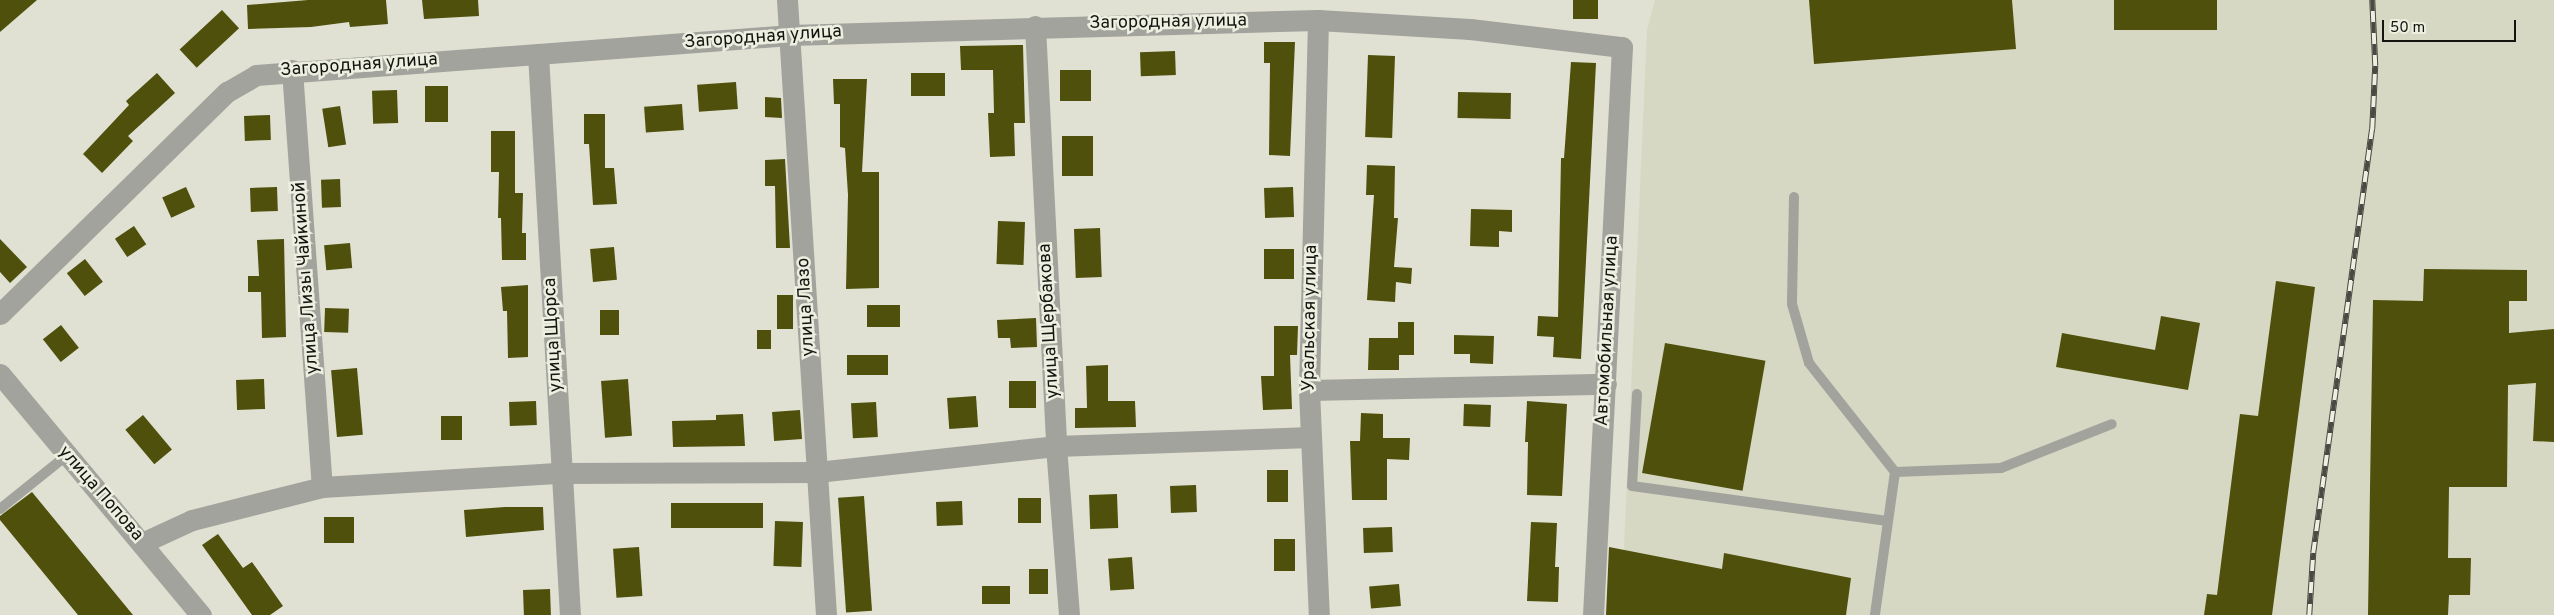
<!DOCTYPE html>
<meta charset="utf-8">
<style>
body{margin:0}
#map{position:relative;width:2554px;height:615px;overflow:hidden;background:#e0e1d3;font-family:Overpass,sans-serif}
div>[style]{position:absolute}
.built>*{inset:0;background:#d6d8c3}
.building>*{inset:0;background:#4e500b;transform-origin:0 0}
.lane>*{height:10px;margin:-5px;padding:0 5px;transform-origin:5px;border-radius:5px;background:#a3a39d}
.street>*{height:21px;margin:-10.5px;padding:0 10.5px;transform-origin:10.5px;border-radius:10.5px;background:#a3a39d}
.rail>*{height:5.5px;margin-top:-2.75px;transform-origin:0;background:repeating-linear-gradient(90deg,#edefe0 0 11px,#494a43 0 22px);box-sizing:border-box;border-block:1px solid #494a43}
span{translate:-50% -50%;white-space:nowrap;text-align:center;line-height:1.15;-webkit-text-stroke:5px #edefe0;paint-order:stroke}
.street-label{font-size:18px;color:#141510}
.scale{position:absolute;left:2382px;top:20px;width:134px;height:22px;box-sizing:border-box;border:2px solid #141510;border-top:0;padding-left:6px;font-size:15px;line-height:18px;white-space:nowrap;color:#141510;-webkit-text-stroke:4px #edefe0;paint-order:stroke}
</style>
<div id="map">
<div class="built">
<i style="clip-path:polygon(1655px 0,2554px 0,2554px 615px,1621px 615px,1647px 30px)"></i>
</div>
<div class="building">
<i style="clip-path:polygon(0 0,37px 0,0 32px)"></i>
<i style="clip-path:polygon(308px 0,386px 0,388px 24px,350px 27px,349px 22px,311px 27px,248px 29px,247px 5px)"></i>
<i style="clip-path:polygon(422px 0,478px 0,479px 16px,424px 19px)"></i>
<i style="left:1573px;top:0;width:25px;height:19px"></i>
<i style="clip-path:polygon(1809px 0,2012px 0,2016px 49px,1814px 64px)"></i>
<i style="left:2114px;top:0;width:103px;height:30px"></i>
<i style="left:222px;top:10px;width:25px;height:58px;rotate:47deg"></i>
<i style="clip-path:polygon(1264px 42px,1295px 42px,1290px 156px,1269px 155px,1270px 63px,1264px 63px)"></i>
<i style="clip-path:polygon(1023px 45px,1025px 123px,1014px 123px,1015px 156px,990px 157px,988px 113px,994px 113px,993px 70px,961px 70px,960px 46px)"></i>
<i style="left:1175px;top:51px;width:24px;height:35px;rotate:88deg"></i>
<i style="left:1368px;top:55px;width:27px;height:82px;rotate:2deg"></i>
<i style="clip-path:polygon(1571px 62px,1596px 63px,1581px 359px,1553px 357px,1554px 337px,1537px 336px,1538px 316px,1558px 317px,1561px 158px,1564px 158px)"></i>
<i style="left:1091px;top:70px;width:31px;height:31px;rotate:90deg"></i>
<i style="clip-path:polygon(157px 73px,175px 93px,128px 136px,133px 141px,102px 173px,83px 154px,129px 105px,126px 101px)"></i>
<i style="left:945px;top:73px;width:23px;height:34px;rotate:90deg"></i>
<i style="clip-path:polygon(833px 79px,867px 79px,862px 172px,879px 172px,879px 288px,846px 289px,848px 195px,845px 148px,840px 147px,840px 104px,834px 104px)"></i>
<i style="left:736px;top:82px;width:27px;height:39px;rotate:86deg"></i>
<i style="left:425px;top:86px;width:23px;height:36px"></i>
<i style="left:397px;top:90px;width:33px;height:25px;rotate:88deg"></i>
<i style="left:1458px;top:92px;width:53px;height:26px;rotate:1deg"></i>
<i style="clip-path:polygon(765px 97px,781px 98px,782px 118px,765px 117px)"></i>
<i style="left:682px;top:104px;width:26px;height:38px;rotate:86deg"></i>
<i style="left:340px;top:106px;width:39px;height:18px;rotate:81deg"></i>
<i style="clip-path:polygon(584px 114px,605px 114px,605px 168px,614px 168px,617px 204px,593px 205px,589px 144px,584px 144px)"></i>
<i style="left:270px;top:115px;width:25px;height:26px;rotate:88deg"></i>
<i style="clip-path:polygon(491px 131px,515px 131px,515px 193px,523px 193px,522px 233px,526px 233px,526px 260px,502px 260px,501px 218px,498px 218px,499px 172px,491px 172px)"></i>
<i style="left:1062px;top:136px;width:31px;height:40px"></i>
<i style="clip-path:polygon(785px 159px,790px 248px,776px 248px,775px 186px,765px 186px,765px 160px)"></i>
<i style="clip-path:polygon(1367px 165px,1395px 166px,1394px 218px,1398px 218px,1394px 267px,1412px 268px,1411px 284px,1396px 282px,1395px 302px,1367px 300px,1374px 195px,1366px 195px)"></i>
<i style="left:340px;top:179px;width:28px;height:19px;rotate:88deg"></i>
<i style="left:186px;top:187px;width:22px;height:26px;rotate:66deg"></i>
<i style="left:277px;top:187px;width:24px;height:27px;rotate:88deg"></i>
<i style="left:1293px;top:187px;width:30px;height:29px;rotate:88deg"></i>
<i style="clip-path:polygon(1471px 209px,1512px 210px,1512px 232px,1499px 231px,1499px 247px,1470px 246px)"></i>
<i style="left:998px;top:221px;width:27px;height:43px;rotate:2deg"></i>
<i style="left:134px;top:226px;width:22px;height:23px;rotate:56deg"></i>
<i style="left:1100px;top:228px;width:49px;height:26px;rotate:88deg"></i>
<i style="clip-path:polygon(0 239px,27px 267px,10px 283px,0 272px)"></i>
<i style="clip-path:polygon(284px 239px,286px 337px,262px 338px,261px 292px,248px 292px,248px 276px,259px 276px,257px 240px)"></i>
<i style="left:350px;top:243px;width:25px;height:26px;rotate:85deg"></i>
<i style="left:614px;top:247px;width:33px;height:24px;rotate:85deg"></i>
<i style="left:1294px;top:249px;width:30px;height:30px;rotate:90deg"></i>
<i style="left:85px;top:259px;width:29px;height:23px;rotate:52deg"></i>
<i style="clip-path:polygon(2424px 269px,2527px 270px,2527px 301px,2509px 301px,2509px 333px,2554px 329px,2554px 442px,2533px 441px,2536px 383px,2508px 385px,2507px 487px,2449px 487px,2448px 558px,2471px 558px,2470px 595px,2449px 595px,2448px 615px,2368px 615px,2373px 300px,2423px 301px)"></i>
<i style="clip-path:polygon(2276px 281px,2315px 287px,2272px 615px,2204px 615px,2207px 594px,2217px 595px,2240px 414px,2258px 416px)"></i>
<i style="clip-path:polygon(528px 285px,528px 357px,508px 358px,507px 311px,503px 311px,501px 287px)"></i>
<i style="left:777px;top:295px;width:16px;height:34px"></i>
<i style="left:900px;top:305px;width:22px;height:33px;rotate:90deg"></i>
<i style="left:325px;top:308px;width:24px;height:24px;rotate:2deg"></i>
<i style="left:600px;top:310px;width:19px;height:25px"></i>
<i style="clip-path:polygon(2161px 316px,2200px 323px,2188px 390px,2056px 367px,2062px 333px,2155px 350px)"></i>
<i style="clip-path:polygon(1036px 318px,1037px 347px,1011px 348px,1010px 338px,998px 338px,997px 320px)"></i>
<i style="clip-path:polygon(1398px 322px,1414px 322px,1414px 355px,1399px 355px,1399px 370px,1368px 370px,1369px 338px,1398px 338px)"></i>
<i style="left:61px;top:325px;width:29px;height:23px;rotate:52deg"></i>
<i style="clip-path:polygon(1274px 326px,1298px 326px,1297px 355px,1290px 355px,1292px 409px,1263px 410px,1261px 376px,1274px 376px)"></i>
<i style="left:757px;top:330px;width:14px;height:19px"></i>
<i style="clip-path:polygon(1454px 335px,1494px 336px,1493px 364px,1470px 363px,1470px 354px,1454px 354px)"></i>
<i style="left:1665px;top:343px;width:102px;height:132px;rotate:10deg"></i>
<i style="left:847px;top:355px;width:41px;height:20px"></i>
<i style="clip-path:polygon(1108px 365px,1108px 401px,1135px 401px,1136px 427px,1075px 428px,1075px 408px,1087px 408px,1086px 366px)"></i>
<i style="left:357px;top:368px;width:67px;height:26px;rotate:85deg"></i>
<i style="left:264px;top:379px;width:30px;height:28px;rotate:88deg"></i>
<i style="left:628px;top:379px;width:57px;height:27px;rotate:86deg"></i>
<i style="left:1009px;top:381px;width:27px;height:27px"></i>
<i style="left:976px;top:396px;width:31px;height:29px;rotate:86deg"></i>
<i style="left:536px;top:401px;width:24px;height:27px;rotate:88deg"></i>
<i style="clip-path:polygon(1527px 401px,1567px 404px,1562px 496px,1527px 495px,1528px 442px,1525px 442px)"></i>
<i style="left:876px;top:402px;width:35px;height:25px;rotate:87deg"></i>
<i style="left:1464px;top:404px;width:27px;height:22px;rotate:2deg"></i>
<i style="left:800px;top:410px;width:29px;height:28px;rotate:86deg"></i>
<i style="clip-path:polygon(1361px 413px,1383px 414px,1383px 438px,1410px 438px,1409px 460px,1387px 459px,1387px 500px,1352px 500px,1350px 441px,1360px 441px)"></i>
<i style="clip-path:polygon(743px 414px,745px 446px,673px 447px,672px 421px,716px 420px,716px 415px)"></i>
<i style="left:143px;top:415px;width:45px;height:23px;rotate:50deg"></i>
<i style="left:462px;top:416px;width:24px;height:21px;rotate:90deg"></i>
<i style="left:1267px;top:470px;width:21px;height:32px"></i>
<i style="left:1196px;top:485px;width:27px;height:26px;rotate:88deg"></i>
<i style="clip-path:polygon(32px 492px,133px 615px,78px 615px,0 520px,0 516px)"></i>
<i style="left:1117px;top:494px;width:34px;height:28px;rotate:88deg"></i>
<i style="left:864px;top:496px;width:115px;height:26px;rotate:86deg"></i>
<i style="left:1018px;top:498px;width:23px;height:25px"></i>
<i style="left:962px;top:501px;width:24px;height:26px;rotate:88deg"></i>
<i style="left:763px;top:503px;width:25px;height:92px;rotate:90deg"></i>
<i style="clip-path:polygon(505px 507px,543px 507px,544px 530px,466px 537px,464px 510px)"></i>
<i style="left:354px;top:517px;width:26px;height:30px;rotate:90deg"></i>
<i style="left:775px;top:521px;width:28px;height:45px;rotate:2deg"></i>
<i style="clip-path:polygon(1531px 522px,1557px 523px,1555px 567px,1559px 567px,1558px 602px,1527px 601px)"></i>
<i style="left:1392px;top:527px;width:25px;height:29px;rotate:88deg"></i>
<i style="clip-path:polygon(218px 534px,243px 568px,252px 562px,283px 606px,270px 615px,252px 615px,202px 545px)"></i>
<i style="left:1274px;top:539px;width:21px;height:32px"></i>
<i style="left:639px;top:547px;width:49px;height:26px;rotate:86deg"></i>
<i style="clip-path:polygon(1609px 547px,1722px 569px,1724px 553px,1851px 578px,1846px 615px,1606px 615px)"></i>
<i style="left:1132px;top:557px;width:32px;height:24px;rotate:86deg"></i>
<i style="left:1029px;top:569px;width:19px;height:25px"></i>
<i style="left:1399px;top:584px;width:22px;height:30px;rotate:85deg"></i>
<i style="left:982px;top:586px;width:28px;height:18px"></i>
<i style="left:550px;top:589px;width:26px;height:27px;rotate:88deg"></i>
</div>
<div class="lane">
<i style="left:1794px;top:197px;width:107px;rotate:91.1deg"></i>
<i style="left:1792px;top:304px;width:61px;rotate:73.9deg"></i>
<i style="left:1809px;top:363px;width:139px;rotate:51.7deg"></i>
<i style="left:1895px;top:472px;width:144px;rotate:98deg"></i>
<i style="left:1637px;top:394px;width:92px;rotate:93.1deg"></i>
<i style="left:1632px;top:486px;width:258px;rotate:7.8deg"></i>
<i style="left:1895px;top:472px;width:106px;rotate:-2.2deg"></i>
<i style="left:2001px;top:468px;width:119px;rotate:-21.6deg"></i>
<i style="left:0;top:509px;width:85px;rotate:-38.8deg"></i>
</div>
<div class="street">
<i style="left:787px;top:0;width:616px;rotate:86.37deg"></i>
<i style="left:1318px;top:20px;width:370px;rotate:91.4deg"></i>
<i style="left:1309px;top:390px;width:225px;rotate:87.5deg"></i>
<i style="left:1035px;top:26px;width:421px;rotate:87.1deg"></i>
<i style="left:1056px;top:446px;width:169px;rotate:85.6deg"></i>
<i style="left:538px;top:54px;width:562px;rotate:86.74deg"></i>
<i style="left:292px;top:70px;width:418px;rotate:85.9deg"></i>
<i style="left:0;top:314px;width:318px;rotate:-44.4deg"></i>
<i style="left:227px;top:92px;width:34px;rotate:-30deg"></i>
<i style="left:256px;top:75px;width:535px;rotate:-4.28deg"></i>
<i style="left:790px;top:35px;width:528px;rotate:-1.63deg"></i>
<i style="left:1318px;top:20px;width:152px;rotate:3.4deg"></i>
<i style="left:1470px;top:29px;width:153px;rotate:6.8deg"></i>
<i style="left:1622px;top:47px;width:569px;rotate:92.92deg"></i>
<i style="left:0;top:374px;width:314px;rotate:50.2deg"></i>
<i style="left:1309px;top:390px;width:297px;rotate:-1.2deg"></i>
<i style="left:142px;top:543px;width:55px;rotate:-24.7deg"></i>
<i style="left:192px;top:520px;width:134px;rotate:-14.2deg"></i>
<i style="left:322px;top:487px;width:239px;rotate:-3.4deg"></i>
<i style="left:561px;top:473px;width:256px;rotate:-0.2deg"></i>
<i style="left:817px;top:472px;width:240px;rotate:-6.2deg"></i>
<i style="left:1056px;top:446px;width:255px;rotate:-2deg"></i>
</div>
<div class="rail">
<i style="left:2309px;top:615px;width:62px;rotate:-86.3deg"></i>
<i style="left:2313px;top:553px;width:428px;rotate:-82.1deg"></i>
<i style="left:2372px;top:129px;width:63px;rotate:-87.3deg"></i>
<i style="left:2375px;top:66px;width:66px;rotate:-92.6deg"></i>
</div>
<div class="street-label">
<span style="left:1168px;top:23px;rotate:-1deg">Загородная улица</span>
<span style="left:763px;top:38px;rotate:-4deg">Загородная улица</span>
<span style="left:359px;top:66px;rotate:-4deg">Загородная улица</span>
<span style="left:307px;top:278px;rotate:-94deg">улица Лизы Чайкиной</span>
<span style="left:807px;top:307px;rotate:-93deg">улица Лазо</span>
<span style="left:1311px;top:318px;rotate:-89deg">Уральская улица</span>
<span style="left:1050px;top:321px;rotate:-93deg">улица Щербакова</span>
<span style="left:1608px;top:331px;rotate:-87deg">Автомобильная улица</span>
<span style="left:554px;top:335px;rotate:-93deg">улица Щорса</span>
<span style="left:100px;top:494px;rotate:49deg">улица Попова</span>
</div>
<div class="scale">50 m</div>
</div>
